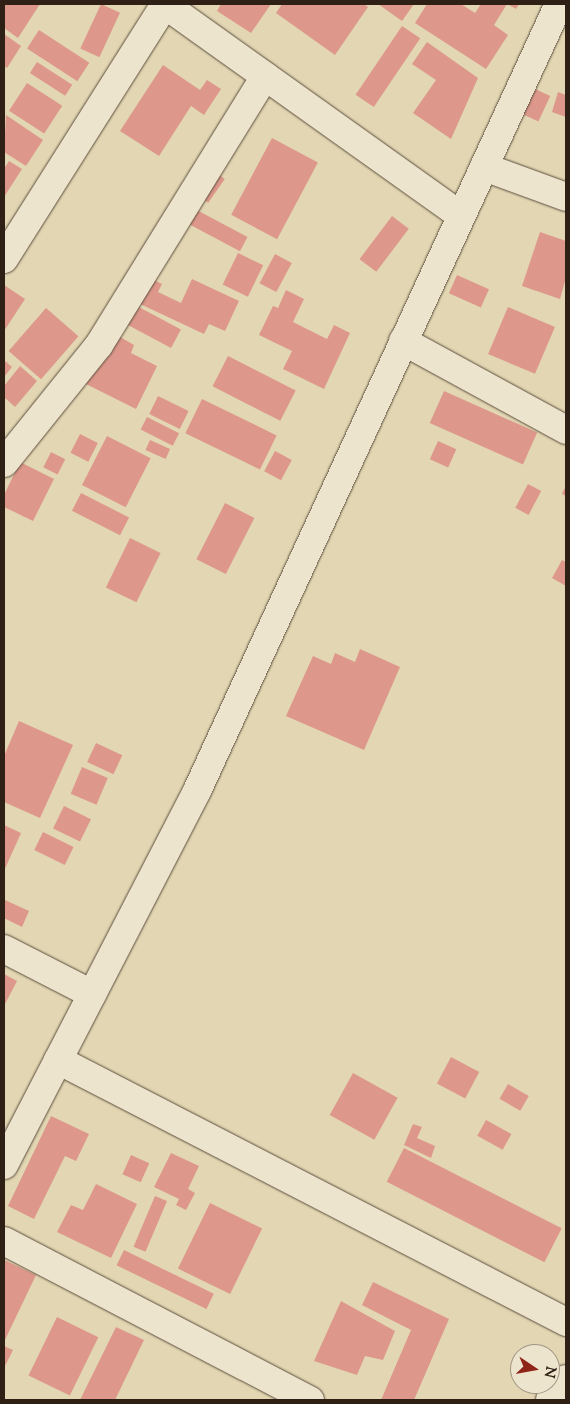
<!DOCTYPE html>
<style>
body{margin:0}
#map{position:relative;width:570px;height:1404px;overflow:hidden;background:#e3d6b3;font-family:"Sorts Mill Goudy",serif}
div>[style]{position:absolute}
.building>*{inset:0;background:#dd988b;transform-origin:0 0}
.roads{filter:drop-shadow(0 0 1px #5b4e3c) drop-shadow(0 0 1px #5b4e3c)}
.street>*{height:28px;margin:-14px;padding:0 14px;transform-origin:14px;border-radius:14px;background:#ede4ce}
span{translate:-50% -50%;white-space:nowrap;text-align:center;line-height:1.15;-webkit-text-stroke:4px #ede4ce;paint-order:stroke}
.frame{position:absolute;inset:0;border:5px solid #2e2015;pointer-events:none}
.north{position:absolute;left:510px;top:1344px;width:50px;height:50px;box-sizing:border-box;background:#ede4ce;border:1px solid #a19684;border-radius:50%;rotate:102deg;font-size:14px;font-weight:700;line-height:20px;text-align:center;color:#2e2015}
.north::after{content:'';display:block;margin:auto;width:18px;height:22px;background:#8f2418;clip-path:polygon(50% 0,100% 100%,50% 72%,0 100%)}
</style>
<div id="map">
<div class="building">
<i style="clip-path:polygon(4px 4px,40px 4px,18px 38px,4px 28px)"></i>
<i style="left:101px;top:4px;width:21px;height:49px;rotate:25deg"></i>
<i style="clip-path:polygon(221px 4px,271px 4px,251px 33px,217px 11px)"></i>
<i style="clip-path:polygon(282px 4px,364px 4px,368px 7px,335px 55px,276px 13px)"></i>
<i style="clip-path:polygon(378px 4px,414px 4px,402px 21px)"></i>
<i style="clip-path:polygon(427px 4px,461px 4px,475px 13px,481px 4px,519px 4px,516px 9px,507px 4px,494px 25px,508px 35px,486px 69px,415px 23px)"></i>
<i style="left:402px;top:26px;width:22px;height:83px;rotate:34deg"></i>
<i style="left:39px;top:30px;width:60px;height:22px;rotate:33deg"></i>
<i style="clip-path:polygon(4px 34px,21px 46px,7px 68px,4px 66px)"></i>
<i style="clip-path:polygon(427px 42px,478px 78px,451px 139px,413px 113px,436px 80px,412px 64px)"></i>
<i style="left:37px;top:62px;width:42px;height:13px;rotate:33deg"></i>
<i style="clip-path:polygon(163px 65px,200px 90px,207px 80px,221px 89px,204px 115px,191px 106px,159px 156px,120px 131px)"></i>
<i style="left:27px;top:83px;width:42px;height:33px;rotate:33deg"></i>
<i style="left:533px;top:88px;width:19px;height:28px;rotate:25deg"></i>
<i style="clip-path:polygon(558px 92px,566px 95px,566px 117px,552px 112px)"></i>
<i style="clip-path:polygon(6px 115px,43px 140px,26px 166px,4px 152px)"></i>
<i style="left:272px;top:138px;width:52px;height:87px;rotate:28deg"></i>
<i style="clip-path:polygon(9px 161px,22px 169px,4px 197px,4px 169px)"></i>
<i style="left:215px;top:172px;width:12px;height:29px;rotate:35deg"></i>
<i style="left:191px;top:207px;width:64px;height:16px;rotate:28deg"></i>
<i style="left:392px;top:216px;width:21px;height:54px;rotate:37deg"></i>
<i style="clip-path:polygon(540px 232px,566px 241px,566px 278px,560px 299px,522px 286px)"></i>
<i style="left:238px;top:253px;width:28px;height:35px;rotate:26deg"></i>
<i style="left:275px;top:254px;width:19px;height:33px;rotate:28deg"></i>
<i style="left:457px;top:275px;width:35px;height:20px;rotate:24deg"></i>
<i style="clip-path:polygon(150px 278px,162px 284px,158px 292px,181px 303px,192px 279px,239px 301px,225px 331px,209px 324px,204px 334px,138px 303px)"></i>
<i style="clip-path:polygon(4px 285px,25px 299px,4px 331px)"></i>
<i style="clip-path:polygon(286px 290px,304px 299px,293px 322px,327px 339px,334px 325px,350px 333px,324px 389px,283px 369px,292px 351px,259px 335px,273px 306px,278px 308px)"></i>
<i style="left:135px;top:305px;width:52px;height:21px;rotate:28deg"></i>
<i style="left:508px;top:307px;width:51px;height:51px;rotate:23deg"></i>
<i style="left:46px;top:308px;width:43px;height:57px;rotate:41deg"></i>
<i style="clip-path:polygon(115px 334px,134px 345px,131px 353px,157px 366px,136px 409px,86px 384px)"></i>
<i style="left:228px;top:356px;width:76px;height:34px;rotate:27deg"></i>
<i style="clip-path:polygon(4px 360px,12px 367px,4px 377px)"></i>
<i style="clip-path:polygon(20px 366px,37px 381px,15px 407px,4px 397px,4px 386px)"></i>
<i style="left:444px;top:391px;width:102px;height:35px;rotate:24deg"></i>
<i style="left:158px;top:396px;width:34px;height:20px;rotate:26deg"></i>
<i style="left:202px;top:399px;width:83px;height:38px;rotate:26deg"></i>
<i style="left:147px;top:417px;width:36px;height:14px;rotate:27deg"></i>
<i style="left:80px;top:434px;width:20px;height:21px;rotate:27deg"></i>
<i style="left:107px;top:436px;width:49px;height:55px;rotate:27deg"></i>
<i style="left:150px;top:440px;width:22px;height:11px;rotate:24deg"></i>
<i style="left:438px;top:441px;width:20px;height:20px;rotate:24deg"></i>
<i style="left:275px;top:451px;width:19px;height:23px;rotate:28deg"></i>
<i style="left:51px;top:452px;width:16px;height:17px;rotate:27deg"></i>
<i style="clip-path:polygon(20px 462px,54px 479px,33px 521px,4px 507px,4px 495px)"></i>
<i style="left:528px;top:484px;width:15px;height:27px;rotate:28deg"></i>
<i style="clip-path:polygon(566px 485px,566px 496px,562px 494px)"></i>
<i style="left:81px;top:493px;width:54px;height:20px;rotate:27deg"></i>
<i style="left:225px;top:503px;width:33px;height:63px;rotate:27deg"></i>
<i style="left:130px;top:538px;width:34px;height:55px;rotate:26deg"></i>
<i style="clip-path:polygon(562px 560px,566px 562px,566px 586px,552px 578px)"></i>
<i style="clip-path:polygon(360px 649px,400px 667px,364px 750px,286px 716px,313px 656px,331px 664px,335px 653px,355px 662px)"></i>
<i style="clip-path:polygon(19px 721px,73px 745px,40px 818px,4px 802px,4px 756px)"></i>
<i style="left:96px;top:743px;width:29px;height:21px;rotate:25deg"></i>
<i style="left:82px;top:767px;width:28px;height:29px;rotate:23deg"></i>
<i style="left:64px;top:806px;width:30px;height:25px;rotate:26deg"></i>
<i style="clip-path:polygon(4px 825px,21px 833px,4px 871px)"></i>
<i style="left:43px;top:832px;width:34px;height:20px;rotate:26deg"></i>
<i style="clip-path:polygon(5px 900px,29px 911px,22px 927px,4px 918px)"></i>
<i style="clip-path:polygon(4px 974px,17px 981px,4px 1006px)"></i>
<i style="left:451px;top:1057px;width:32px;height:30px;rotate:28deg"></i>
<i style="left:353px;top:1073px;width:51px;height:48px;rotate:29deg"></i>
<i style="left:508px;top:1084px;width:24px;height:17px;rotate:30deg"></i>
<i style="clip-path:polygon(51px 1116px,89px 1134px,76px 1161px,65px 1156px,34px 1219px,8px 1206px)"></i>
<i style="left:486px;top:1120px;width:29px;height:18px;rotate:29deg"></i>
<i style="clip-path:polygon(413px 1124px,422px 1127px,417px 1138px,435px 1146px,431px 1158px,404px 1145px)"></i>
<i style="left:404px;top:1148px;width:177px;height:38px;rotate:27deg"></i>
<i style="clip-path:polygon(171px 1153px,199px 1166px,188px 1189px,195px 1193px,186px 1210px,176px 1205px,179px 1199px,154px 1187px)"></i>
<i style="left:131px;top:1155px;width:20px;height:21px;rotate:24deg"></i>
<i style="clip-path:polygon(96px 1184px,137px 1204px,111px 1258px,57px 1232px,71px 1205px,83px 1210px)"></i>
<i style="left:155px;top:1196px;width:13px;height:55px;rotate:23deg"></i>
<i style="left:210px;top:1203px;width:58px;height:73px;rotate:26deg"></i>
<i style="left:124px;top:1250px;width:100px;height:17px;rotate:26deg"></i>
<i style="clip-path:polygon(4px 1260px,36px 1275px,4px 1342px)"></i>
<i style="clip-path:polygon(373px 1282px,449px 1319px,414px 1400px,381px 1400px,411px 1330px,362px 1305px)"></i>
<i style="clip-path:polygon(341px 1301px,395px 1331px,383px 1360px,365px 1356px,357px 1375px,314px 1361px)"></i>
<i style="left:57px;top:1317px;width:46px;height:65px;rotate:26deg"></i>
<i style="clip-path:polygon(116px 1327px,144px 1340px,115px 1400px,80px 1400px)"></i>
<i style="clip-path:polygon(4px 1346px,13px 1350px,4px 1368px)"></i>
</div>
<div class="roads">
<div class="street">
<i style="left:164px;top:4px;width:365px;rotate:35.5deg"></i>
<i style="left:484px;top:167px;width:87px;rotate:20.1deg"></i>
<i style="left:4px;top:259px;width:302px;rotate:-57.7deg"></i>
<i style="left:403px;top:341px;width:186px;rotate:28.6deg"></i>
<i style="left:4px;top:463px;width:151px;rotate:-51.2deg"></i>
<i style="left:99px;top:345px;width:316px;rotate:-58.3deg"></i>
<i style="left:4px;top:949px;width:99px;rotate:27.1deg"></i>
<i style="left:58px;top:1060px;width:572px;rotate:27.28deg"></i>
<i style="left:4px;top:1165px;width:421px;rotate:-62.7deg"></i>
<i style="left:197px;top:791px;width:866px;rotate:-65.3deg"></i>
<i style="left:4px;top:1241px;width:345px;rotate:27.5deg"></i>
<i style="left:550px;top:1400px;width:26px;rotate:-53deg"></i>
</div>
</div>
<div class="frame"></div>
<div class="north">N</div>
</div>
